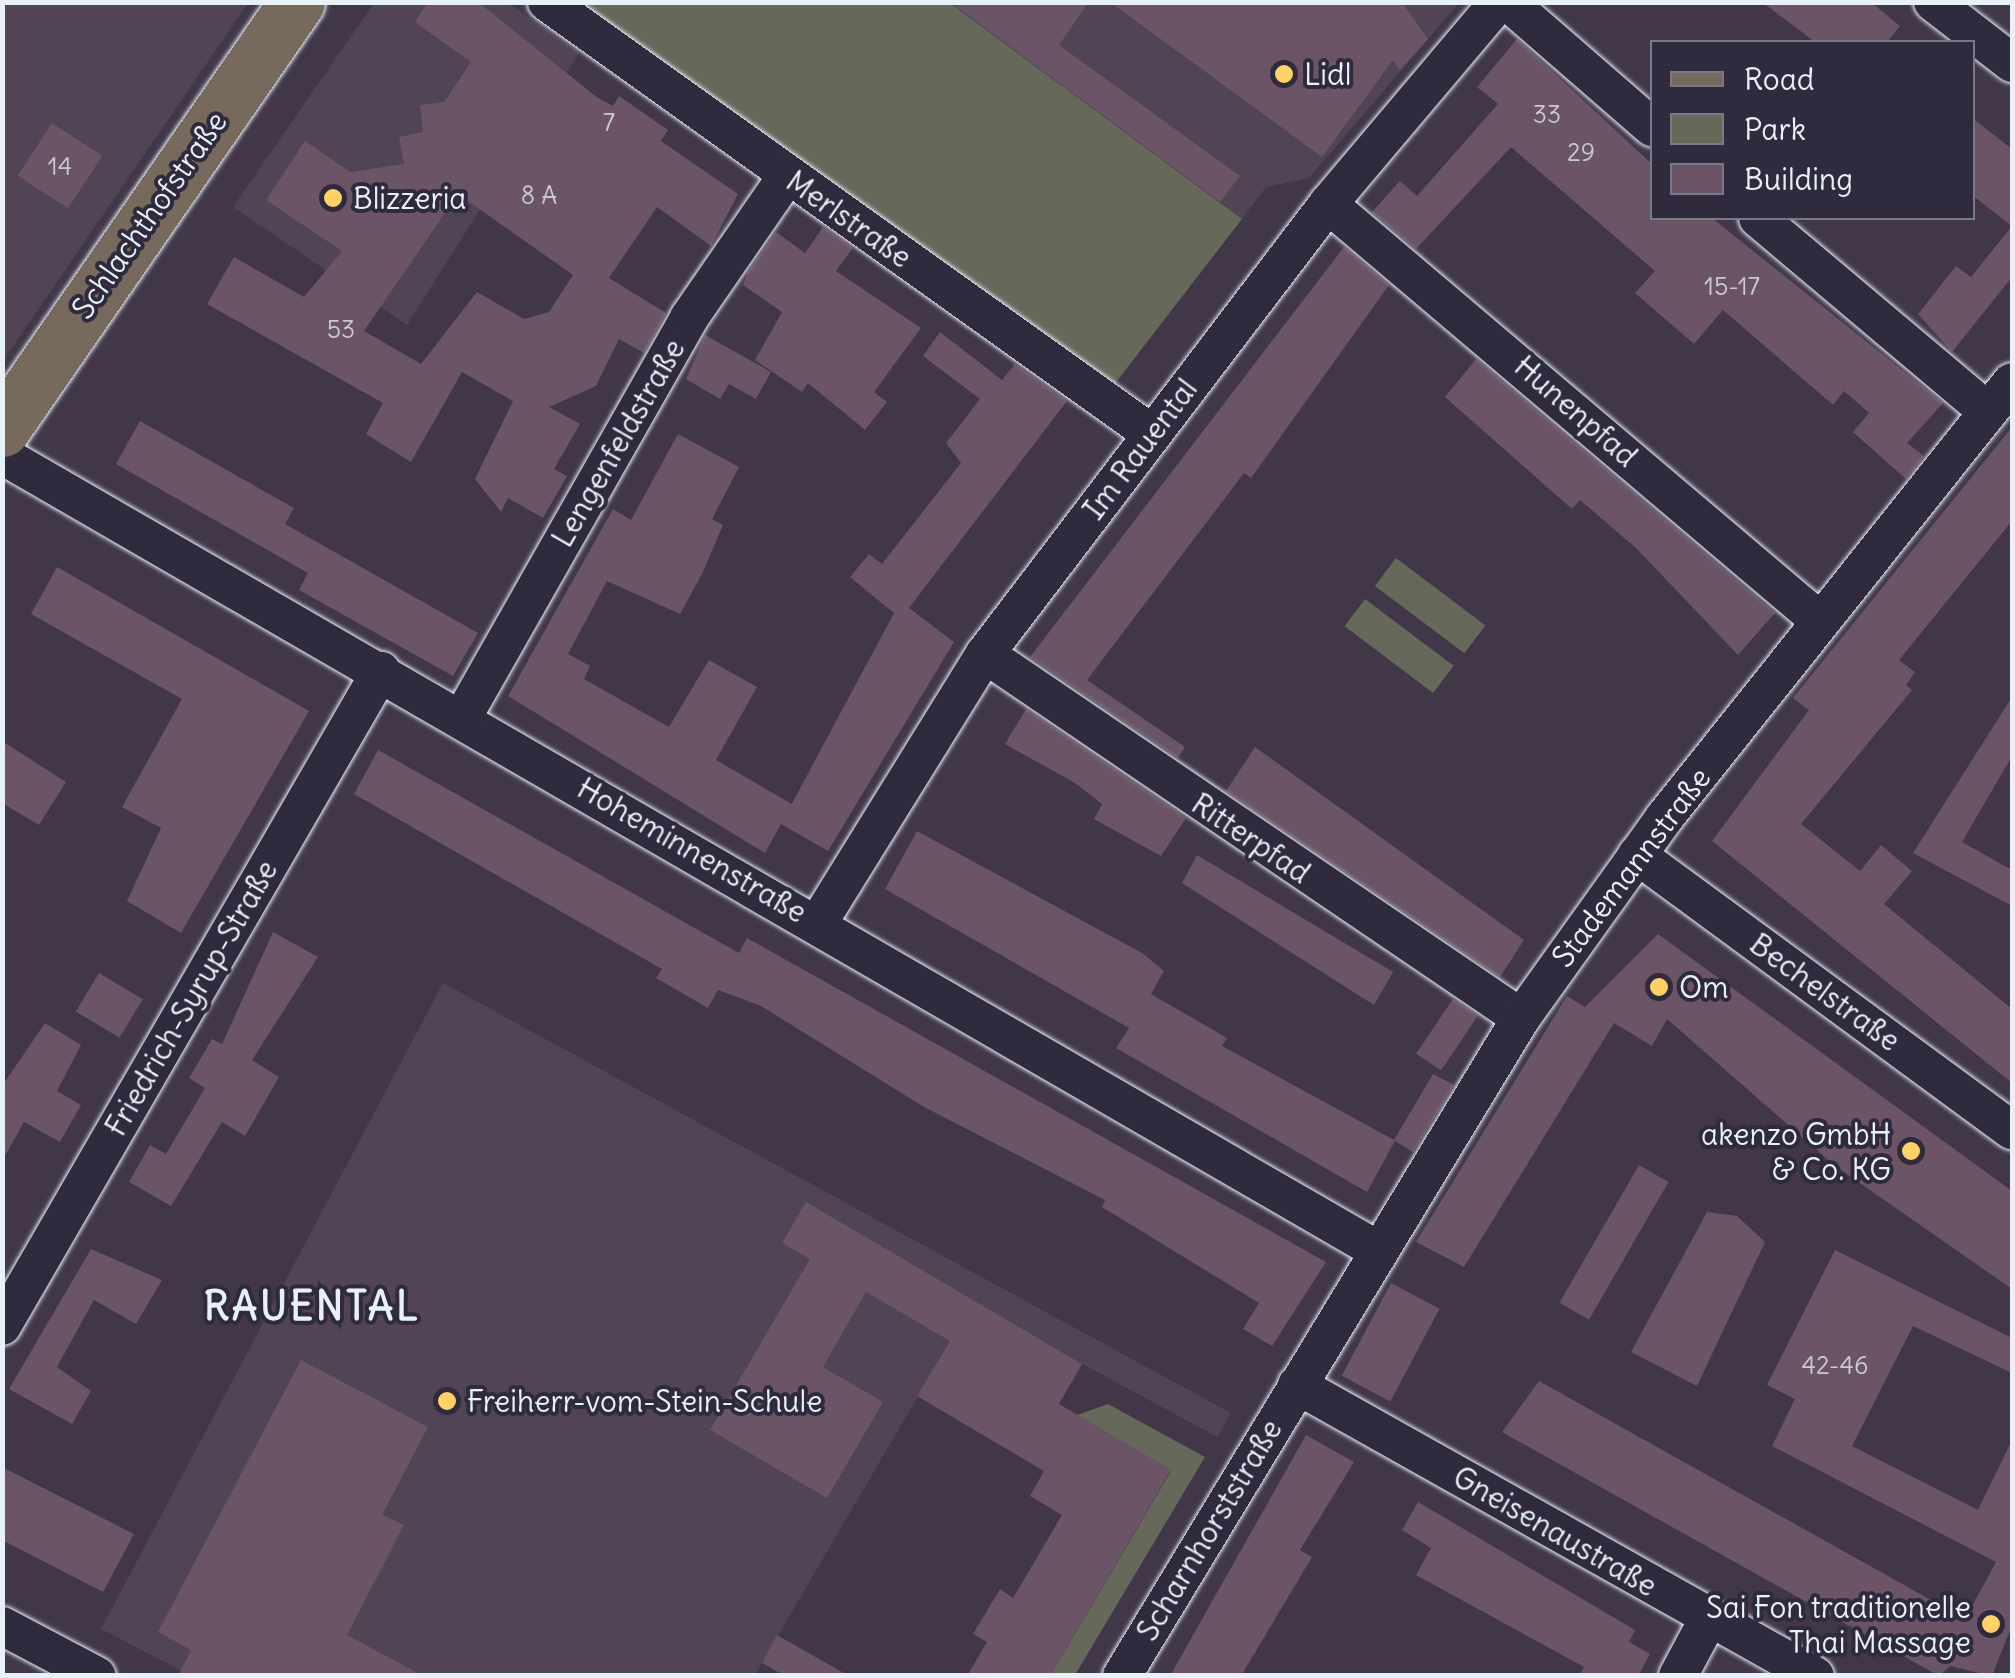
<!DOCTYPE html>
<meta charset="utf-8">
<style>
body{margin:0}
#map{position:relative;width:2015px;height:1678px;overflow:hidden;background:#413749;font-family:Delius,sans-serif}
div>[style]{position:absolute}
.built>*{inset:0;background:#504455}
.green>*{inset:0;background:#66685a;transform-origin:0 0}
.building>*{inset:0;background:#6a5466;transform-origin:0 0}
.roads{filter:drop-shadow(0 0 2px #e8f1f8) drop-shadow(0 0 2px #e8f1f8)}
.street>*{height:38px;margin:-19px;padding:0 19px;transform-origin:19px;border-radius:19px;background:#2f2a3d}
.primary>*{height:55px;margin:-27.5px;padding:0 27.5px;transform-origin:27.5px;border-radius:27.5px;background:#77695c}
.dots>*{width:28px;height:28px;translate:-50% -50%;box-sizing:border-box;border:5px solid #2f2a3d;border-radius:50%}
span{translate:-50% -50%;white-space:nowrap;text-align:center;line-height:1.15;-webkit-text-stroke:8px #2f2a3d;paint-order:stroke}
.number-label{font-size:25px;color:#c8cad4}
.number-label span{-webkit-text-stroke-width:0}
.poi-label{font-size:30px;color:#e8f1f8}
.left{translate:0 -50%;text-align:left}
.right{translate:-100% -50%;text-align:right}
.street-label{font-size:30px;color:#e8f1f8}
.district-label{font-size:40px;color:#e8f1f8;font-weight:700;letter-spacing:2.5px}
.frame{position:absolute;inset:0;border:5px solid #e8f1f8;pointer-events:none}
.legend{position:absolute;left:1650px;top:40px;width:325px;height:180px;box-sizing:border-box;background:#2f2a3d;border:2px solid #797a88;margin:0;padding:12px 18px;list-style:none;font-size:30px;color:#e8f1f8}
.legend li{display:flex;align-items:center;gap:20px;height:50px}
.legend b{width:50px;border:2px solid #797a88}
</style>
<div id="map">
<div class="built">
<i style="clip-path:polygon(3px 3px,248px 3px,3px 361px)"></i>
<i style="clip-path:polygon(374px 3px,508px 3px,579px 53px,407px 325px,233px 207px)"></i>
<i style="clip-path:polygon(950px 3px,1459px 3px,1309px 178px,1266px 187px,1242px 219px)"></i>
<i style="clip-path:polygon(443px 983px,1231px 1413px,1224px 1426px,1217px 1437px,972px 1304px,755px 1675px,189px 1675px,101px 1629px)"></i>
</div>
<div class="green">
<i style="clip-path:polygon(571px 3px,950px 3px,1242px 219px,1110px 390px)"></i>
<i style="left:1396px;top:558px;width:112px;height:35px;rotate:37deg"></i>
<i style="left:1365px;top:599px;width:111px;height:34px;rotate:37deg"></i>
<i style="clip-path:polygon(1108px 1404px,1205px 1457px,1075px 1675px,1050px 1676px,1171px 1471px,1077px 1415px)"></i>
</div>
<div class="building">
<i style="clip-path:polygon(evenodd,428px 2px,478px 2px,598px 98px,613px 106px,619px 96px,668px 130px,661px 141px,738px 194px,711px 246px,657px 207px,609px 278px,666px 313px,644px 353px,619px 339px,596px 386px,549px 407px,580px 424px,554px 469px,567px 476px,543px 518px,508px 498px,501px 512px,475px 479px,513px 401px,462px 372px,411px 462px,366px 434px,383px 403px,207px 304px,234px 257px,304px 297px,342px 251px,266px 200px,305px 141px,350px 172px,404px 164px,399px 137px,423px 132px,420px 105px,444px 102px,471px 62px,415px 22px,428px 2px,458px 194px,573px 275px,549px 312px,524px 319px,477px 292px,421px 364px,364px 331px,458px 194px)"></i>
<i style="clip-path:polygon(950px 2px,1089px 2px,1059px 45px,1240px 176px,1220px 202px)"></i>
<i style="clip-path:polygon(1110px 2px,1402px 2px,1428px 39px,1400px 70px,1393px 60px,1322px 157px)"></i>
<i style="clip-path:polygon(1762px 2px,1871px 2px,1900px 26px,1887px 42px,1815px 42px)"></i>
<i style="clip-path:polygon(1517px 39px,1652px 164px,1652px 218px,1712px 218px,1943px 403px,1907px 443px,1924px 456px,1906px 479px,1853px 432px,1869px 413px,1882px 424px,1844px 391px,1833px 405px,1723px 310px,1694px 344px,1635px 293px,1655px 271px,1511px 147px,1416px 249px,1372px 212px,1400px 181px,1417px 196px,1498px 104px,1477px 87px)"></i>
<i style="clip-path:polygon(1972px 118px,2012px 149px,2012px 277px,1952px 352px,1918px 314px,1956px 266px,1971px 277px,2012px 226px,1972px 195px)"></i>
<i style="left:52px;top:123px;width:60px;height:63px;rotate:33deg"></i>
<i style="clip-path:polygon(823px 227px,853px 248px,836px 271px,921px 328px,874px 392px,887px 402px,865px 430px,808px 383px,802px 392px,755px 360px,782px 312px,743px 285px,748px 272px,776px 232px,805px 253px)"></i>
<i style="clip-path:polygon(1344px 247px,1389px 285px,1251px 478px,1244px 473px,1087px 680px,1185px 747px,1178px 758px,1030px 657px)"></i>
<i style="clip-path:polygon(940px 332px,1002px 380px,1015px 364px,1067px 401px,909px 608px,954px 642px,828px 851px,781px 824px,894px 613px,850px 577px,869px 554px,882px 564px,961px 463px,946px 443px,980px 399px,923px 356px)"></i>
<i style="clip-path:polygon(705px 335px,771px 372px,756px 399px,729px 384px,720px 399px,686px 379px)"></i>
<i style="clip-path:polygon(1476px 359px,1775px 613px,1738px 655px,1636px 548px,1580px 500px,1572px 509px,1445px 397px)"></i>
<i style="clip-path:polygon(140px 421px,294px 508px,285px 524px,478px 633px,453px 676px,299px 590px,308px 573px,116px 464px)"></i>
<i style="clip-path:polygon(2012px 427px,2012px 521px,1899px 660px,1915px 672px,1906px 685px,1912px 690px,1801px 824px,1860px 871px,1881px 845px,1912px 871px,1884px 904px,2012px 1009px,2012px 1083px,1712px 841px,1809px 710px,1793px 698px)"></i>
<i style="clip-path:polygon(678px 434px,739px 467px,712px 519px,723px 525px,702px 574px,680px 614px,607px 581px,568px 654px,590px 666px,584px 679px,669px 727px,709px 660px,757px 687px,716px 760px,792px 804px,765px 853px,508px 696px,613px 509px,631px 520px)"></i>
<i style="clip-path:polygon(57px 567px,309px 711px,181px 933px,127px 901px,161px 828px,122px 807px,182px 699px,31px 614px)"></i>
<i style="clip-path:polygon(2012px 697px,2012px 756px,1962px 842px,2012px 870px,2012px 906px,1913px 853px)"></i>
<i style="clip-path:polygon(1026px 709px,1186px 818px,1161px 856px,1094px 819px,1102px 804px,1075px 783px,1005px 744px)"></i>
<i style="clip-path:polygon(2px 741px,66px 782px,39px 825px,2px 803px)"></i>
<i style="clip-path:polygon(1255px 747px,1524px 940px,1500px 977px,1226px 791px)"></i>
<i style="clip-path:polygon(378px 750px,739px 953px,747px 938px,1326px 1262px,1272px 1346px,1243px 1329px,1259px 1303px,1102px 1207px,1105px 1200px,924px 1107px,761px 1006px,718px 990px,708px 1008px,656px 978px,662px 969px,354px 794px)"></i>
<i style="clip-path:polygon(917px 831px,1142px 953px,1164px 971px,1151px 994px,1227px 1038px,1222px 1046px,1394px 1140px,1433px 1074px,1454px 1085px,1413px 1152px,1395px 1141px,1367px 1192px,1116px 1048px,1129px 1028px,885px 889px)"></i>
<i style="clip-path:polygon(1197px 855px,1393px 972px,1374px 1005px,1182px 883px)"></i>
<i style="clip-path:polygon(273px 932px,318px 957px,252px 1060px,279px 1077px,245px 1136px,222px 1122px,171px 1206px,129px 1182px,150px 1145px,166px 1154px,205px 1088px,189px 1078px,212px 1039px,222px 1044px)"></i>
<i style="clip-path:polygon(1658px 934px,2012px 1191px,2012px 1289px,1834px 1165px,1667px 1019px,1652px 1046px,1614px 1023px,1464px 1267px,1416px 1242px,1567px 996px,1585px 1007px)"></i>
<i style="left:99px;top:973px;width:51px;height:45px;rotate:31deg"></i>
<i style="left:1453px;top:999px;width:30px;height:66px;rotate:34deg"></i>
<i style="clip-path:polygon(45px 1023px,81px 1045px,57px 1091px,81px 1105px,60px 1142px,24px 1122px,2px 1161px,2px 1086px)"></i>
<i style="left:1639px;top:1165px;width:34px;height:159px;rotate:30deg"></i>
<i style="clip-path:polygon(806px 1202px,1082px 1364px,1059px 1404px,1171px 1470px,1050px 1676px,967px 1676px,987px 1642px,973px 1634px,1000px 1589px,1013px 1598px,1062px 1515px,1030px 1496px,1044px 1471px,917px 1396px,950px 1341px,866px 1292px,823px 1367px,883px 1402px,827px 1498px,710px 1430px,810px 1259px,782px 1243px)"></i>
<i style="clip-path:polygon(1707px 1212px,1737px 1216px,1765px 1242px,1697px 1386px,1631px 1352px)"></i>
<i style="clip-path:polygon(91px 1249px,162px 1280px,136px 1324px,94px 1300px,57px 1367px,91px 1391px,72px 1424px,9px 1389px)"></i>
<i style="clip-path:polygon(1835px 1250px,2012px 1338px,2012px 1373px,1913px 1326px,1852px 1446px,1978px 1510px,2012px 1440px,2012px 1625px,1992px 1676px,1950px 1666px,1939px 1676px,1502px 1432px,1539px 1381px,1965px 1619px,1996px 1562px,1772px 1446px,1795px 1399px,1767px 1385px)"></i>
<i style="left:1391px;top:1283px;width:55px;height:105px;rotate:28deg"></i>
<i style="clip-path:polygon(301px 1360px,428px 1427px,382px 1515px,404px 1525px,347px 1635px,423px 1676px,178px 1676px,191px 1650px,158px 1632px)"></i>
<i style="clip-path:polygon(1306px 1435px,1354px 1462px,1300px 1550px,1312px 1557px,1241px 1676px,1170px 1676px)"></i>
<i style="clip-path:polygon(2px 1467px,134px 1534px,103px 1592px,2px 1540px)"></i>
<i style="clip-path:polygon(1418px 1502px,1635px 1630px,1629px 1642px,1650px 1654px,1638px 1676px,1579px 1676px,1584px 1667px,1416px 1575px,1431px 1548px,1402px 1530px)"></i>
<i style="clip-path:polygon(777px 1635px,849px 1676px,785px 1676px,762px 1663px)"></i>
</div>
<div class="roads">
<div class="street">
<i style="left:547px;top:2px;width:743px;rotate:35.53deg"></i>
<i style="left:1508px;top:2px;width:191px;rotate:41deg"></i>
<i style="left:1933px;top:2px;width:100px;rotate:37.7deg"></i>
<i style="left:1328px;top:204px;width:645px;rotate:40.28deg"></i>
<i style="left:1758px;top:218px;width:301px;rotate:40.1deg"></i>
<i style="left:2px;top:455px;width:1591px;rotate:30.03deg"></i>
<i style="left:985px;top:654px;width:648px;rotate:34.18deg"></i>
<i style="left:462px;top:718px;width:460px;rotate:-60.4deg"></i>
<i style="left:689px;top:318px;width:173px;rotate:-55.4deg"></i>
<i style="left:1637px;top:855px;width:465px;rotate:36.3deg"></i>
<i style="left:818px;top:923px;width:317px;rotate:-58.2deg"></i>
<i style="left:985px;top:654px;width:566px;rotate:-52.68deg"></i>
<i style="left:1328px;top:204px;width:265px;rotate:-49.8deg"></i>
<i style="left:2px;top:1326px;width:757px;rotate:-59.95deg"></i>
<i style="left:1297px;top:1385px;width:594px;rotate:29.33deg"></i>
<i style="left:2px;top:1626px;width:107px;rotate:27.8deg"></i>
<i style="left:1122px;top:1676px;width:770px;rotate:-58.77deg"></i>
<i style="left:1521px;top:1018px;width:247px;rotate:-54.4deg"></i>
<i style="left:1665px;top:817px;width:556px;rotate:-51.42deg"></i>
<i style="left:1678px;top:1676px;width:66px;rotate:-61.9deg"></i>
</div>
<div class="primary">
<i style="left:2px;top:429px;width:519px;rotate:-55.36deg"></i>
</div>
</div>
<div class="dots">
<i style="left:1284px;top:74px;background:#ffd166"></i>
<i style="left:333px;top:198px;background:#ffd166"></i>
<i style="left:1659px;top:987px;background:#ffd166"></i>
<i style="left:1911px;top:1151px;background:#ffd166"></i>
<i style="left:447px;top:1401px;background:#ffd166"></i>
<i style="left:1991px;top:1624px;background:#ffd166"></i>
</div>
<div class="number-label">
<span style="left:1547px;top:114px">33</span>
<span style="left:609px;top:122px">7</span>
<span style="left:1581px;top:152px">29</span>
<span style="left:60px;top:166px">14</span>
<span style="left:539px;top:195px">8 A</span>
<span style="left:1732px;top:286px">15-17</span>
<span style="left:341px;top:329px">53</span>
<span style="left:1835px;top:1365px">42-46</span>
</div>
<div class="poi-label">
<span class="left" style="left:1304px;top:74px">Lidl</span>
<span class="left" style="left:353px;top:198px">Blizzeria</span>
<span class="left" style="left:1679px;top:987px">Om</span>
<span class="right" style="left:1891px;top:1151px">akenzo GmbH<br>&amp; Co. KG</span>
<span class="left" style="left:467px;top:1401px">Freiherr-vom-Stein-Schule</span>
<span class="right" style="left:1971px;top:1624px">Sai Fon traditionelle<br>Thai Massage</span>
</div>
<div class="street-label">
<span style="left:149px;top:215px;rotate:-55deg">Schlachthofstraße</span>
<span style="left:849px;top:219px;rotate:35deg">Merlstraße</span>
<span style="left:1576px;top:411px;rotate:41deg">Hunenpfad</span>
<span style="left:618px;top:443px;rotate:-60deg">Lengenfeldstraße</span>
<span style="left:1140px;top:449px;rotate:-53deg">Im Rauental</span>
<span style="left:1251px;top:838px;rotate:34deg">Ritterpfad</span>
<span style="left:692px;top:850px;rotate:30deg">Hoheminnenstraße</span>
<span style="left:1631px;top:867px;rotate:-53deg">Stademannstraße</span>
<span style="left:1825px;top:992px;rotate:36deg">Bechelstraße</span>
<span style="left:191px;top:998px;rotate:-60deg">Friedrich-Syrup-Straße</span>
<span style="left:1209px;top:1530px;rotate:-59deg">Scharnhorststraße</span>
<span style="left:1555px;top:1531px;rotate:30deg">Gneisenaustraße</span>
</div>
<div class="district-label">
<span style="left:312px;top:1306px">RAUENTAL</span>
</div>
<div class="frame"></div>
<ul class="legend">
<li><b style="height:12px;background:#77695c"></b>Road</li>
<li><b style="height:28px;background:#66685a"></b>Park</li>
<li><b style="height:28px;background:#6a5466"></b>Building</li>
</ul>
</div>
